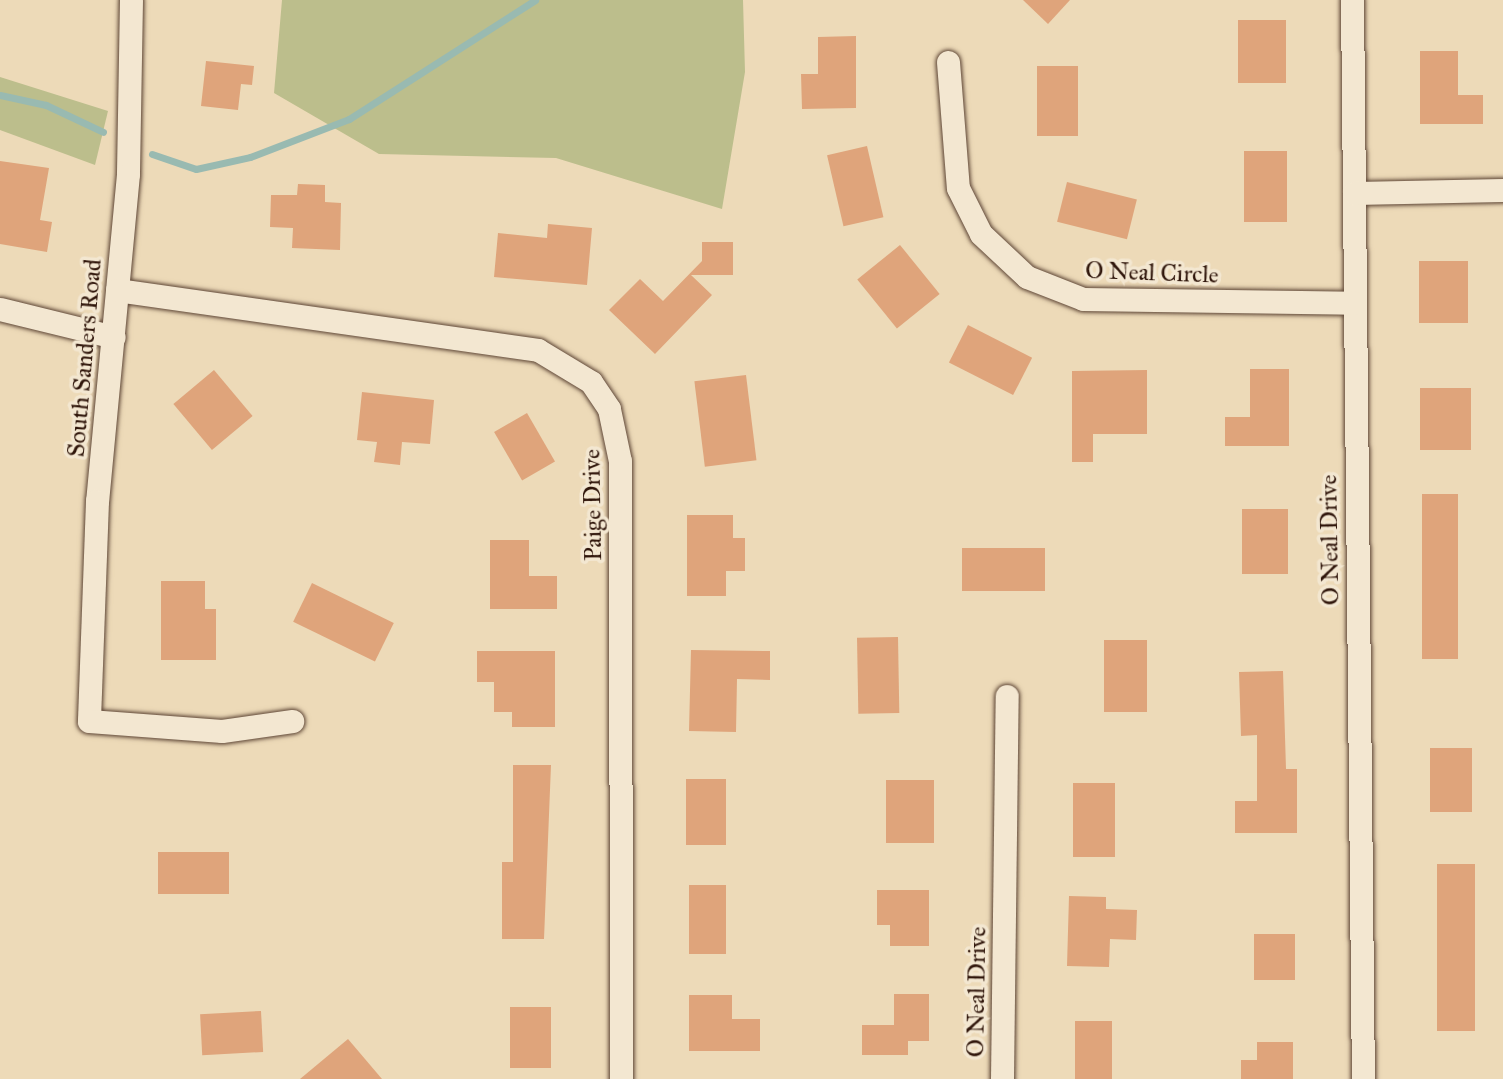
<!DOCTYPE html>
<style>
body{margin:0}
#map{position:relative;width:1503px;height:1079px;overflow:hidden;background:#eddab8;font-family:"IM FELL Great Primer",serif}
div>[style]{position:absolute}
.green>*{inset:0;background:#bcbe8c}
.stream>*{height:7px;margin:-3.5px;padding:0 3.5px;transform-origin:3.5px;border-radius:3.5px;background:#99bab1}
.building>*{inset:0;background:#dfa47b;transform-origin:0 0}
.roads{filter:drop-shadow(0 0 2px #5e4636) drop-shadow(0 0 2px #5e4636)}
.minor>*{height:23px;margin:-11.5px;padding:0 11.5px;transform-origin:11.5px;border-radius:11.5px;background:#f3e7d1}
span{translate:-50% -50%;white-space:nowrap;text-align:center;line-height:1.15;-webkit-text-stroke:7px #f3e7d1;paint-order:stroke}
.street-label{font-size:24px;color:#2f150a}
</style>
<div id="map">
<div class="green">
<i style="clip-path:polygon(282px 0,743px 0,745px 72px,722px 209px,556px 158px,379px 154px,274px 93px)"></i>
<i style="clip-path:polygon(0 77px,108px 111px,95px 165px,0 130px)"></i>
</div>
<div class="stream">
<i style="left:0;top:95px;width:47px;rotate:12.3deg"></i>
<i style="left:46px;top:105px;width:63px;rotate:25.3deg"></i>
<i style="left:152px;top:154px;width:46px;rotate:18.8deg"></i>
<i style="left:196px;top:169px;width:55px;rotate:-12.5deg"></i>
<i style="left:250px;top:157px;width:106px;rotate:-21deg"></i>
<i style="left:349px;top:119px;width:221px;rotate:-32.6deg"></i>
</div>
<div class="building">
<i style="clip-path:polygon(1023px 0,1070px 0,1048px 24px)"></i>
<i style="left:1238px;top:20px;width:48px;height:63px"></i>
<i style="clip-path:polygon(856px 36px,856px 108px,802px 109px,801px 74px,818px 74px,818px 37px)"></i>
<i style="clip-path:polygon(1420px 51px,1458px 51px,1458px 95px,1483px 95px,1483px 124px,1420px 124px)"></i>
<i style="clip-path:polygon(206px 61px,254px 66px,252px 85px,241px 84px,238px 110px,201px 106px)"></i>
<i style="left:1037px;top:66px;width:41px;height:70px"></i>
<i style="left:867px;top:146px;width:73px;height:41px;rotate:77deg"></i>
<i style="left:1244px;top:151px;width:43px;height:71px"></i>
<i style="clip-path:polygon(0 161px,49px 168px,40px 220px,52px 222px,47px 252px,0 244px)"></i>
<i style="left:1067px;top:182px;width:72px;height:41px;rotate:14deg"></i>
<i style="clip-path:polygon(298px 184px,325px 185px,325px 202px,341px 203px,340px 250px,292px 248px,293px 228px,270px 227px,271px 195px,297px 195px)"></i>
<i style="clip-path:polygon(548px 224px,592px 228px,587px 285px,494px 277px,498px 233px,547px 238px)"></i>
<i style="clip-path:polygon(702px 242px,733px 242px,733px 275px,691px 275px,712px 295px,655px 354px,609px 310px,640px 279px,663px 301px,702px 261px)"></i>
<i style="left:900px;top:245px;width:63px;height:55px;rotate:51deg"></i>
<i style="left:1419px;top:261px;width:49px;height:62px"></i>
<i style="left:968px;top:325px;width:72px;height:42px;rotate:27deg"></i>
<i style="clip-path:polygon(1250px 369px,1289px 369px,1289px 446px,1225px 446px,1225px 417px,1250px 417px)"></i>
<i style="left:214px;top:370px;width:60px;height:53px;rotate:50deg"></i>
<i style="clip-path:polygon(1147px 370px,1147px 434px,1093px 434px,1093px 462px,1072px 462px,1072px 371px)"></i>
<i style="left:746px;top:375px;width:86px;height:52px;rotate:83deg"></i>
<i style="left:1420px;top:388px;width:51px;height:62px"></i>
<i style="clip-path:polygon(362px 392px,434px 400px,430px 444px,402px 442px,400px 465px,374px 462px,377px 442px,357px 440px)"></i>
<i style="left:527px;top:413px;width:56px;height:38px;rotate:60deg"></i>
<i style="left:1422px;top:494px;width:36px;height:165px"></i>
<i style="left:1242px;top:509px;width:46px;height:65px"></i>
<i style="clip-path:polygon(687px 515px,733px 515px,733px 538px,745px 538px,745px 571px,726px 571px,726px 596px,687px 596px)"></i>
<i style="clip-path:polygon(490px 540px,529px 540px,529px 576px,557px 576px,557px 609px,490px 609px)"></i>
<i style="left:962px;top:548px;width:83px;height:43px"></i>
<i style="clip-path:polygon(161px 581px,205px 581px,205px 609px,216px 609px,216px 660px,161px 660px)"></i>
<i style="left:312px;top:583px;width:91px;height:43px;rotate:26deg"></i>
<i style="left:898px;top:637px;width:76px;height:41px;rotate:89deg"></i>
<i style="left:1104px;top:640px;width:43px;height:72px"></i>
<i style="clip-path:polygon(691px 650px,770px 651px,770px 680px,737px 679px,736px 732px,689px 731px)"></i>
<i style="clip-path:polygon(477px 651px,555px 651px,555px 727px,512px 727px,512px 712px,494px 712px,494px 682px,477px 682px)"></i>
<i style="clip-path:polygon(1283px 671px,1286px 769px,1297px 769px,1297px 833px,1235px 833px,1235px 801px,1257px 801px,1257px 735px,1241px 736px,1239px 672px)"></i>
<i style="left:1430px;top:748px;width:42px;height:64px"></i>
<i style="clip-path:polygon(513px 765px,551px 765px,544px 939px,502px 939px,502px 862px,513px 862px)"></i>
<i style="left:686px;top:779px;width:40px;height:66px"></i>
<i style="left:886px;top:780px;width:48px;height:63px"></i>
<i style="left:1073px;top:783px;width:42px;height:74px"></i>
<i style="left:158px;top:852px;width:71px;height:42px"></i>
<i style="left:1437px;top:864px;width:38px;height:167px"></i>
<i style="left:689px;top:885px;width:37px;height:69px"></i>
<i style="clip-path:polygon(877px 890px,929px 890px,929px 946px,890px 946px,890px 925px,877px 925px)"></i>
<i style="clip-path:polygon(1069px 896px,1106px 897px,1106px 909px,1137px 910px,1136px 940px,1110px 939px,1109px 967px,1067px 966px)"></i>
<i style="left:1254px;top:934px;width:41px;height:46px"></i>
<i style="clip-path:polygon(894px 994px,929px 994px,929px 1041px,908px 1041px,908px 1055px,862px 1055px,862px 1025px,894px 1025px)"></i>
<i style="clip-path:polygon(689px 995px,732px 995px,732px 1019px,760px 1019px,760px 1051px,689px 1051px)"></i>
<i style="left:510px;top:1007px;width:41px;height:61px"></i>
<i style="left:261px;top:1011px;width:41px;height:61px;rotate:87deg"></i>
<i style="left:1075px;top:1021px;width:37px;height:58px"></i>
<i style="clip-path:polygon(348px 1039px,382px 1079px,300px 1079px)"></i>
<i style="clip-path:polygon(1257px 1042px,1293px 1042px,1293px 1079px,1241px 1079px,1241px 1060px,1257px 1060px)"></i>
</div>
<div class="roads">
<div class="minor">
<i style="left:131px;top:0;width:174px;rotate:91deg"></i>
<i style="left:128px;top:174px;width:328px;rotate:95.4deg"></i>
<i style="left:97px;top:501px;width:220px;rotate:92.1deg"></i>
<i style="left:89px;top:721px;width:133px;rotate:4.3deg"></i>
<i style="left:222px;top:731px;width:71px;rotate:-8.1deg"></i>
<i style="left:1352px;top:0;width:1079px;rotate:89.42deg"></i>
<i style="left:948px;top:62px;width:126px;rotate:85.5deg"></i>
<i style="left:958px;top:188px;width:51px;rotate:63.4deg"></i>
<i style="left:981px;top:234px;width:63px;rotate:43.1deg"></i>
<i style="left:1027px;top:277px;width:60px;rotate:21.4deg"></i>
<i style="left:1083px;top:299px;width:271px;rotate:0.8deg"></i>
<i style="left:1354px;top:193px;width:149px;rotate:-1.2deg"></i>
<i style="left:117px;top:290px;width:425px;rotate:8.1deg"></i>
<i style="left:538px;top:350px;width:62px;rotate:31.1deg"></i>
<i style="left:591px;top:382px;width:32px;rotate:56deg"></i>
<i style="left:609px;top:409px;width:53px;rotate:78.1deg"></i>
<i style="left:620px;top:461px;width:618px;rotate:89.91deg"></i>
<i style="left:0;top:309px;width:117px;rotate:13.8deg"></i>
<i style="left:1002px;top:1079px;width:383px;rotate:-89.3deg"></i>
</div>
</div>
<div class="street-label">
<span style="left:1152px;top:273px;rotate:2deg">O Neal Circle</span>
<span style="left:85px;top:358px;rotate:-85deg">South Sanders Road</span>
<span style="left:593px;top:505px;rotate:-91deg">Paige Drive</span>
<span style="left:1330px;top:540px;rotate:-91deg">O Neal Drive</span>
<span style="left:977px;top:992px;rotate:-89deg">O Neal Drive</span>
</div>
</div>
